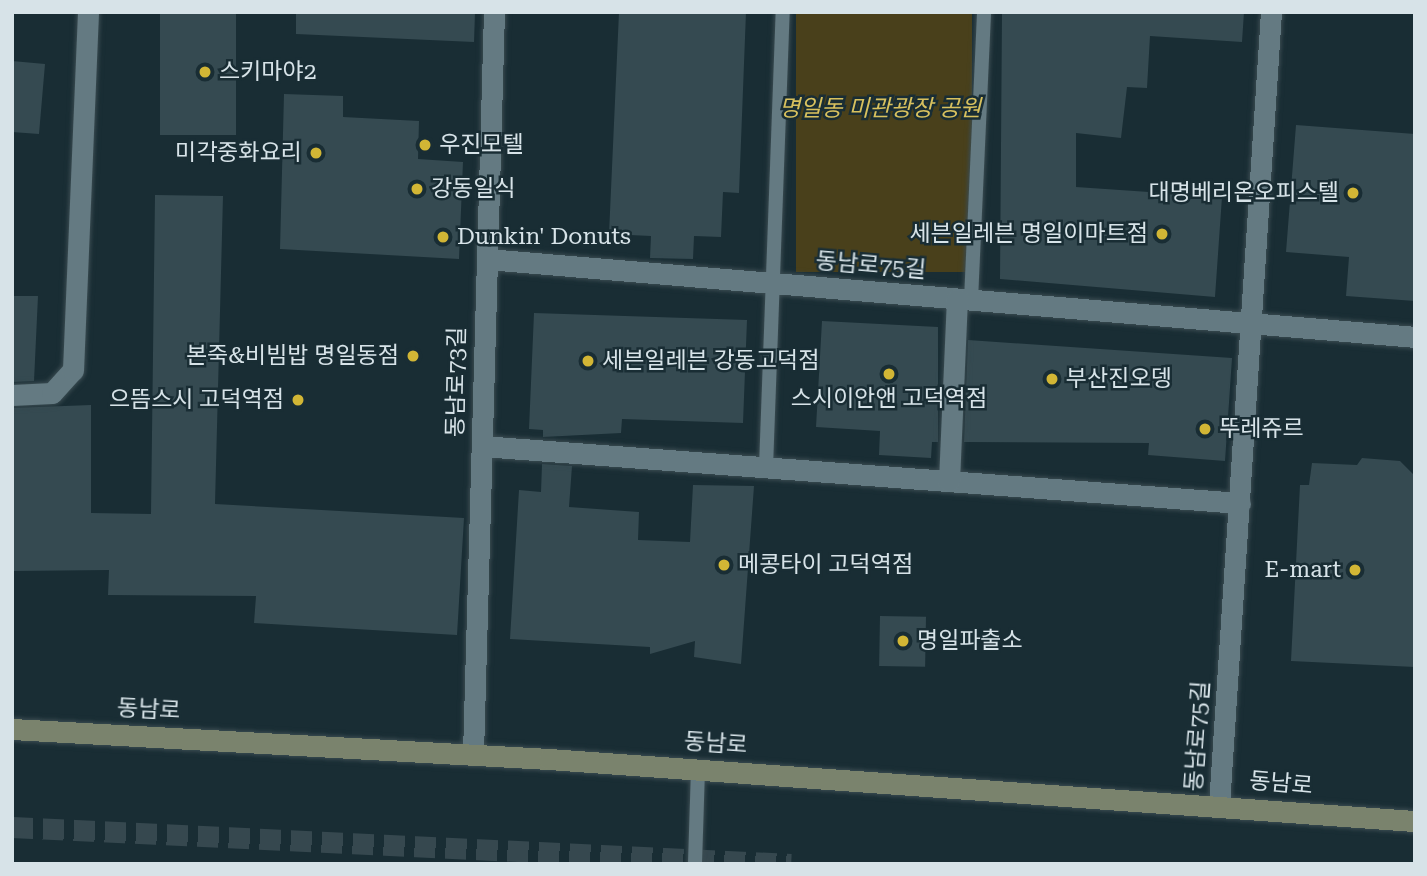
<!DOCTYPE html>
<meta charset="utf-8">
<style>
body{margin:0}
#map{position:relative;width:1427px;height:876px;overflow:hidden;background:#192d34;font-family:"Roboto Serif","Noto Sans KR",serif}
div>[style]{position:absolute}
.green>*{inset:0;background:#49401b;transform-origin:0 0}
.building>*{inset:0;background:#354a51;transform-origin:0 0}
.highway-tunnel>*{height:21px;margin-top:-10.5px;transform-origin:0;background:repeating-linear-gradient(90deg,#36484f 0 21px,transparent 0 31px)}
.roads{filter:drop-shadow(0 0 2px #3a4b51) drop-shadow(0 0 2px #3a4b51)}
.lane>*{height:14px;margin:-7px;padding:0 7px;transform-origin:7px;border-radius:7px;background:#647a82}
.street>*{height:21px;margin:-10.5px;padding:0 10.5px;transform-origin:10.5px;border-radius:10.5px;background:#647a82}
.secondary>*{height:21px;margin:-10.5px;padding:0 10.5px;transform-origin:10.5px;border-radius:10.5px;background:#7a836d}
.dots>*{width:19px;height:19px;translate:-50% -50%;box-sizing:border-box;border:4px solid #192d34;border-radius:50%}
span{translate:-50% -50%;white-space:nowrap;text-align:center;line-height:1.15;-webkit-text-stroke:5px #192d34;paint-order:stroke}
.poi-label{font-size:23px;color:#d7e3e8}
.left{translate:0 -50%;text-align:left}
.right{translate:-100% -50%;text-align:right}
.park-label{font-size:23px;color:#d8c15e;font-style:italic}
.street-label{font-size:23px;color:#d7e3e8}
.frame{position:absolute;inset:0;border:14px solid #d7e3e8;pointer-events:none}
</style>
<div id="map">
<div class="green">
<i style="left:796px;top:12px;width:176px;height:260px"></i>
</div>
<div class="building">
<i style="left:160px;top:12px;width:76px;height:123px"></i>
<i style="clip-path:polygon(296px 12px,475px 12px,474px 42px,296px 34px)"></i>
<i style="clip-path:polygon(619px 12px,746px 12px,739px 193px,723px 192px,721px 237px,694px 236px,693px 259px,650px 258px,651px 236px,609px 234px)"></i>
<i style="clip-path:polygon(1002px 12px,1244px 12px,1242px 42px,1150px 36px,1147px 88px,1127px 87px,1121px 138px,1076px 133px,1076px 187px,1222px 197px,1215px 297px,1000px 279px)"></i>
<i style="clip-path:polygon(12px 61px,45px 64px,39px 134px,12px 132px)"></i>
<i style="clip-path:polygon(284px 94px,343px 96px,343px 117px,419px 121px,418px 159px,463px 162px,459px 259px,280px 249px)"></i>
<i style="clip-path:polygon(1296px 125px,1415px 134px,1415px 301px,1346px 296px,1349px 257px,1286px 252px)"></i>
<i style="clip-path:polygon(155px 195px,223px 196px,215px 504px,464px 518px,457px 635px,254px 623px,256px 596px,108px 595px,109px 570px,12px 571px,12px 408px,91px 405px,91px 513px,151px 514px)"></i>
<i style="clip-path:polygon(12px 296px,38px 296px,34px 381px,12px 382px)"></i>
<i style="clip-path:polygon(534px 313px,747px 320px,743px 423px,622px 419px,621px 433px,543px 437px,543px 430px,529px 429px)"></i>
<i style="clip-path:polygon(822px 321px,938px 327px,938px 442px,932px 442px,931px 458px,879px 455px,880px 431px,816px 427px)"></i>
<i style="clip-path:polygon(968px 340px,1232px 358px,1225px 461px,1148px 455px,1149px 443px,964px 442px)"></i>
<i style="clip-path:polygon(1362px 458px,1400px 461px,1415px 476px,1415px 667px,1291px 661px,1300px 485px,1309px 485px,1312px 463px,1357px 465px)"></i>
<i style="clip-path:polygon(542px 464px,572px 466px,569px 507px,639px 512px,638px 540px,690px 542px,693px 485px,754px 486px,741px 664px,694px 657px,695px 641px,650px 654px,650px 647px,510px 639px,519px 490px,541px 492px)"></i>
<i style="left:880px;top:616px;width:46px;height:50px;rotate:1deg"></i>
</div>
<div class="highway-tunnel">
<i style="left:12px;top:827px;width:780px;rotate:2.72deg"></i>
</div>
<div class="roads">
<div class="lane">
<i style="left:971px;top:300px;width:288px;rotate:-87.4deg"></i>
<i style="left:766px;top:467px;width:455px;rotate:-87.9deg"></i>
<i style="left:695px;top:864px;width:95px;rotate:-88.2deg"></i>
</div>
<div class="street">
<i style="left:487px;top:259px;width:931px;rotate:4.8deg"></i>
<i style="left:12px;top:395px;width:40px;rotate:-2.9deg"></i>
<i style="left:52px;top:393px;width:31px;rotate:-48deg"></i>
<i style="left:73px;top:370px;width:358px;rotate:-87.6deg"></i>
<i style="left:482px;top:446px;width:760px;rotate:4.3deg"></i>
<i style="left:949px;top:481px;width:182px;rotate:-87.5deg"></i>
<i style="left:473px;top:754px;width:742px;rotate:-88.38deg"></i>
<i style="left:1219px;top:805px;width:795px;rotate:-86.25deg"></i>
</div>
<div class="secondary">
<i style="left:12px;top:729px;width:538px;rotate:3.2deg"></i>
<i style="left:549px;top:759px;width:868px;rotate:4.1deg"></i>
</div>
</div>
<div class="dots">
<i style="left:205px;top:72px;background:#d2b635"></i>
<i style="left:425px;top:145px;background:#d2b635"></i>
<i style="left:316px;top:153px;background:#d2b635"></i>
<i style="left:417px;top:189px;background:#d2b635"></i>
<i style="left:1353px;top:193px;background:#d2b635"></i>
<i style="left:1162px;top:234px;background:#d2b635"></i>
<i style="left:443px;top:237px;background:#d2b635"></i>
<i style="left:413px;top:356px;background:#d2b635"></i>
<i style="left:588px;top:361px;background:#d2b635"></i>
<i style="left:889px;top:374px;background:#d2b635"></i>
<i style="left:1052px;top:379px;background:#d2b635"></i>
<i style="left:298px;top:400px;background:#d2b635"></i>
<i style="left:1205px;top:429px;background:#d2b635"></i>
<i style="left:724px;top:565px;background:#d2b635"></i>
<i style="left:1355px;top:570px;background:#d2b635"></i>
<i style="left:903px;top:641px;background:#d2b635"></i>
</div>
<div class="poi-label">
<span class="left" style="left:219px;top:72px">스키마야2</span>
<span class="left" style="left:439px;top:145px">우진모텔</span>
<span class="right" style="left:302px;top:153px">미각중화요리</span>
<span class="left" style="left:431px;top:189px">강동일식</span>
<span class="right" style="left:1339px;top:193px">대명베리온오피스텔</span>
<span class="right" style="left:1148px;top:234px">세븐일레븐 명일이마트점</span>
<span class="left" style="left:457px;top:237px">Dunkin' Donuts</span>
<span class="right" style="left:399px;top:356px">본죽&amp;비빔밥 명일동점</span>
<span class="left" style="left:602px;top:361px">세븐일레븐 강동고덕점</span>
<span class="left" style="left:1066px;top:379px">부산진오뎅</span>
<span style="left:889px;top:399px">스시이안앤 고덕역점</span>
<span class="right" style="left:284px;top:400px">으뜸스시 고덕역점</span>
<span class="left" style="left:1219px;top:429px">뚜레쥬르</span>
<span class="left" style="left:738px;top:565px">메콩타이 고덕역점</span>
<span class="right" style="left:1341px;top:570px">E-mart</span>
<span class="left" style="left:917px;top:641px">명일파출소</span>
</div>
<div class="park-label">
<span style="left:880px;top:109px">명일동 미관광장 공원</span>
</div>
<div class="street-label">
<span style="left:871px;top:266px;rotate:5deg">동남로75길</span>
<span style="left:457px;top:382px;rotate:-89deg">동남로73길</span>
<span style="left:149px;top:710px;rotate:3deg">동남로</span>
<span style="left:1198px;top:736px;rotate:-86deg">동남로75길</span>
<span style="left:716px;top:744px;rotate:4deg">동남로</span>
<span style="left:1281px;top:784px;rotate:5deg">동남로</span>
</div>
<div class="frame"></div>
</div>
